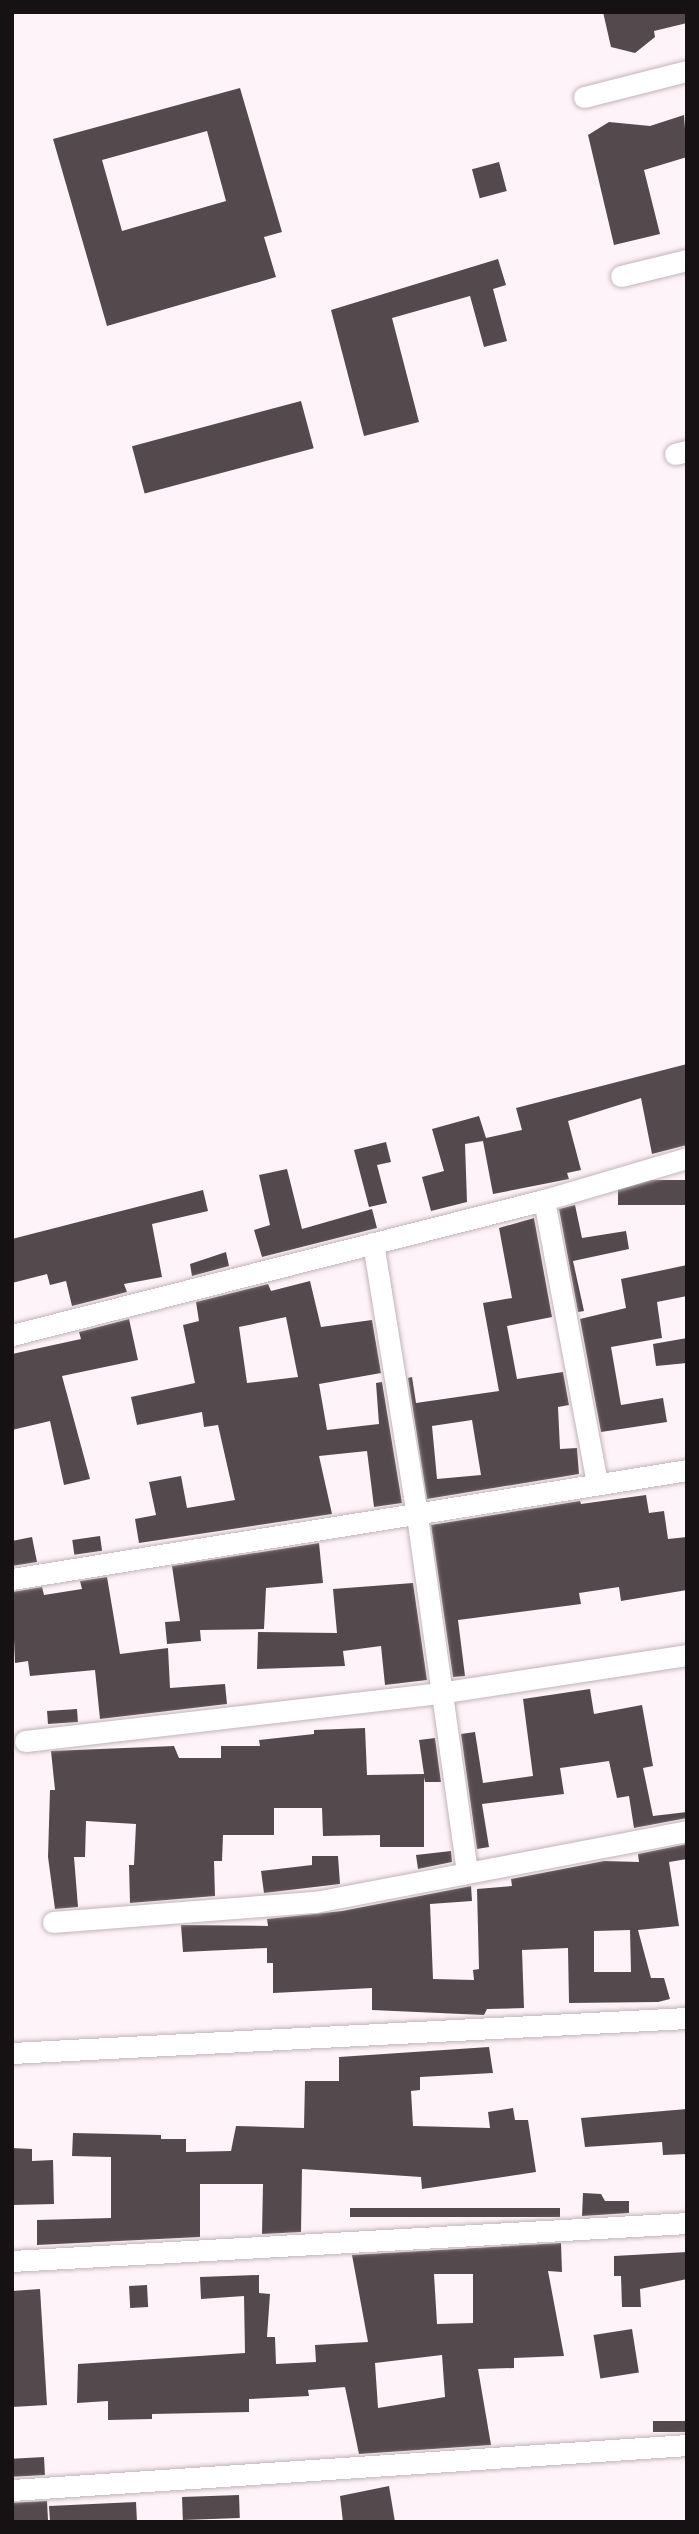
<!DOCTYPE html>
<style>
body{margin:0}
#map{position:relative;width:699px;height:2534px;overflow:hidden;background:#fef3f8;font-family:Spectral,serif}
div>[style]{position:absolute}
.building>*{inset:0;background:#544a4e;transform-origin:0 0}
.roads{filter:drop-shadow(0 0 2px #c0b3b9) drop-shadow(0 0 2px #c0b3b9)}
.street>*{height:21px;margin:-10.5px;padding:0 10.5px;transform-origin:10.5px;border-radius:10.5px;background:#fff}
span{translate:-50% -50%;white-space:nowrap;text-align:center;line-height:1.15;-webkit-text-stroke:7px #fff;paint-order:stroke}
.frame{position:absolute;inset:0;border:14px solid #161113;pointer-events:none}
</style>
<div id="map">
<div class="building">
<i style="clip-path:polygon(603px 12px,687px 12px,687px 23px,654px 31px,655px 37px,635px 53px,611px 47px)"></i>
<i style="clip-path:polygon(evenodd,240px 88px,282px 232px,264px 237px,276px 277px,107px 326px,53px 139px,240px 88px,207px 131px,226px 201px,122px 231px,102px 160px,207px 131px)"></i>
<i style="clip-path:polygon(684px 115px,687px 157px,644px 170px,660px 234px,614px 245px,588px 135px,609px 122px,650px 126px)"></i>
<i style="left:499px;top:162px;width:30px;height:28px;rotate:75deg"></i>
<i style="clip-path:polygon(498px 259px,506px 285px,493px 289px,507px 341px,484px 347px,470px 296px,392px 318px,419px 422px,364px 436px,331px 310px)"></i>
<i style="left:301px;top:401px;width:49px;height:175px;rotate:75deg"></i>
<i style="clip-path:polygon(687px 1064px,687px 1145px,652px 1154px,641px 1098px,568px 1121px,581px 1170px,567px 1173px,569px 1179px,493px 1194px,483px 1141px,465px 1144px,467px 1202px,431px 1211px,422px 1177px,444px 1171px,432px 1129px,479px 1116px,486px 1138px,522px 1130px,516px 1108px)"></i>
<i style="clip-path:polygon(386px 1142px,391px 1162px,377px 1165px,387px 1203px,369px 1207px,354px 1150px)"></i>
<i style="clip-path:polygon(287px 1169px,302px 1229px,372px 1209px,377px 1228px,262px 1257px,254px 1230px,270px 1225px,259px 1175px)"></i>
<i style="left:687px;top:1180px;width:25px;height:69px;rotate:90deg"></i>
<i style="clip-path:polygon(203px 1190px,208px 1211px,152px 1224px,162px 1277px,124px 1284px,127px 1292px,72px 1306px,66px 1281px,50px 1285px,47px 1274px,12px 1283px,12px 1239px)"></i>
<i style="clip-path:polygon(575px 1205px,582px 1238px,626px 1231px,629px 1249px,573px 1261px,584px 1311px,578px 1312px,559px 1209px)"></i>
<i style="clip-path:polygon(evenodd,534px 1218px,552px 1317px,507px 1326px,517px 1379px,563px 1372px,569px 1405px,558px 1407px,560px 1449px,577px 1448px,579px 1474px,427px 1499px,408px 1378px,412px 1377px,416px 1403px,499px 1391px,483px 1303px,512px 1298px,499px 1228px,534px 1218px,472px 1420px,481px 1475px,437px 1479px,432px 1426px,472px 1420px)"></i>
<i style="clip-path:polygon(226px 1252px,229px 1266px,192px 1276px,190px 1264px)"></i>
<i style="clip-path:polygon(687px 1265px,687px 1296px,657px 1302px,662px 1338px,611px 1347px,621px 1405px,663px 1398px,667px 1422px,601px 1432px,580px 1319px,626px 1308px,621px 1279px)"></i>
<i style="clip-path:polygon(evenodd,310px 1281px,321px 1327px,372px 1320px,381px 1373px,319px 1384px,327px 1430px,379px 1424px,376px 1383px,382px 1382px,402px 1503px,374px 1507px,367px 1451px,319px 1456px,332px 1514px,139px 1543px,135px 1519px,156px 1515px,149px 1482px,181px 1476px,187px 1508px,235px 1500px,218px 1425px,204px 1427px,202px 1412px,137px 1425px,131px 1397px,195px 1383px,183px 1325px,199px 1321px,196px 1302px,268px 1284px,271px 1291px,310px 1281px,286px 1317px,298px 1377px,247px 1383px,239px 1327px,286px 1317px)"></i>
<i style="clip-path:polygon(129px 1319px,138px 1360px,62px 1376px,90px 1479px,64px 1485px,50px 1421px,12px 1430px,12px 1354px,81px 1339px,79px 1332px)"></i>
<i style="clip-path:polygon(687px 1338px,687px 1363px,656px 1366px,653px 1344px)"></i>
<i style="clip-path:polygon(646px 1495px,649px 1513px,664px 1511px,668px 1539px,687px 1537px,687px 1590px,621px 1601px,619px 1587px,579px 1593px,581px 1604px,458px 1620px,465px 1676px,453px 1677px,431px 1525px,580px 1501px,581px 1504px)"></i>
<i style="left:100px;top:1536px;width:15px;height:28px;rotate:82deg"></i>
<i style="clip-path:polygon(32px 1537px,37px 1562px,12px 1566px,12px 1541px)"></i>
<i style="clip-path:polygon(319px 1543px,323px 1583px,266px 1588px,264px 1629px,200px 1630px,201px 1641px,167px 1644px,165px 1622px,180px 1621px,172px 1566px)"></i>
<i style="clip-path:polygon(107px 1577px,120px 1654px,168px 1648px,170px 1688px,225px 1684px,227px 1704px,100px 1719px,95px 1670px,30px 1676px,28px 1661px,15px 1663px,12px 1592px,42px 1587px,44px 1595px,82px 1589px,80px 1581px)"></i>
<i style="clip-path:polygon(413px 1583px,427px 1680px,385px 1685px,381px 1646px,343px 1651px,345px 1666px,257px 1669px,258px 1632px,337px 1633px,333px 1589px)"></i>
<i style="clip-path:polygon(590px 1689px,594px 1714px,642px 1705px,653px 1766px,643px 1768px,653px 1816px,687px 1812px,687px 1818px,634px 1828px,629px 1796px,617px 1798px,609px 1761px,560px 1768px,564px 1794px,482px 1804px,489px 1847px,477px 1849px,461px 1734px,475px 1732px,483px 1783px,533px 1776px,523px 1699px)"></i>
<i style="left:77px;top:1709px;width:13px;height:30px;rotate:86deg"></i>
<i style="clip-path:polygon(365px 1728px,367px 1775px,424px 1774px,419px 1740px,435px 1738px,441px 1782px,425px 1782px,424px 1777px,424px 1847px,380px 1847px,380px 1835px,323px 1836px,322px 1808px,274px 1808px,274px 1835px,223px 1835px,222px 1861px,214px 1861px,215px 1896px,130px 1903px,129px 1865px,134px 1865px,136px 1824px,86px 1821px,85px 1857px,74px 1857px,78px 1907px,55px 1909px,48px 1857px,50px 1790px,55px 1790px,51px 1751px,174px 1746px,179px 1758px,221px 1758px,221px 1746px,260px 1746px,259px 1740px,314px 1734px,314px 1730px)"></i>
<i style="clip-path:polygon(evenodd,687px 1844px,687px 1859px,669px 1862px,679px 1926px,638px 1930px,651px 1978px,664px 1978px,670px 1999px,658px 2002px,569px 2003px,568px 1948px,522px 1950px,524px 2008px,487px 2009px,484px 2015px,372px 2010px,372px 1988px,273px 1993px,273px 1963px,267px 1963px,267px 1948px,183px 1952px,181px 1925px,268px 1926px,267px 1919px,342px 1911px,471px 1886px,472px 1901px,430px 1904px,433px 1979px,474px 1980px,473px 1970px,479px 1969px,477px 1889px,512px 1886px,511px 1879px,604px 1861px,639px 1862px,638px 1854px,687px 1844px,630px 1930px,631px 1972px,594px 1972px,594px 1931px,630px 1930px)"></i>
<i style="clip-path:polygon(451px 1851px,452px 1862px,418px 1869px,416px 1855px)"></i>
<i style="clip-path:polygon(312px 1856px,338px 1856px,340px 1884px,264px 1893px,261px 1871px,312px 1865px)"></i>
<i style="clip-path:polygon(489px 2047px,493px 2073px,420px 2077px,420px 2090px,411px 2091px,413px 2126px,490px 2128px,488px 2112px,513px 2108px,515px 2120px,528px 2120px,536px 2172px,422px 2189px,421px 2177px,302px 2169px,301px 2232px,262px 2234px,263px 2184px,200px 2184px,200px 2237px,37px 2245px,37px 2220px,111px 2218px,111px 2157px,72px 2156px,73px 2133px,161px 2135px,161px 2139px,186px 2139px,186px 2152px,231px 2151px,236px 2126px,304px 2128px,305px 2081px,339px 2081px,339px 2057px)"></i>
<i style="clip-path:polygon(687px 2109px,687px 2154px,663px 2155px,662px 2142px,585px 2147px,581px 2118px)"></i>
<i style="clip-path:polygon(12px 2148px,32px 2149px,32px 2161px,53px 2160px,54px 2204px,12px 2205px)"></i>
<i style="clip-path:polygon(583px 2193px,601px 2194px,605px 2201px,629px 2201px,629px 2213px,582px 2216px)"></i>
<i style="left:560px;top:2208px;width:9px;height:210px;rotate:90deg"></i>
<i style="clip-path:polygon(evenodd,561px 2243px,562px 2272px,548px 2271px,564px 2356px,514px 2358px,514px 2368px,478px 2369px,491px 2445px,359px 2454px,345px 2387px,308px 2390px,309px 2396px,249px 2399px,249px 2412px,152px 2414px,152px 2419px,108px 2420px,108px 2401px,77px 2403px,78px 2364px,245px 2353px,244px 2296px,201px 2299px,200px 2277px,259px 2275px,259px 2293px,270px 2294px,267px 2337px,275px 2337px,276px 2364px,316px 2362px,315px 2345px,368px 2342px,352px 2255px,561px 2243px,434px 2274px,473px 2274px,473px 2323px,437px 2324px,434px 2274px,561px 2243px,442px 2355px,445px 2397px,378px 2408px,375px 2363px,442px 2355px)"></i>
<i style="clip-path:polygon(687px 2252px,687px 2279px,640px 2289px,641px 2307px,622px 2307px,621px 2276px,614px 2276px,614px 2256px)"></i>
<i style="left:147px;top:2285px;width:22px;height:18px;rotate:87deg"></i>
<i style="clip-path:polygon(40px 2289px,47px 2405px,12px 2407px,12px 2291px)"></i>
<i style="left:632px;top:2329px;width:44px;height:39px;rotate:81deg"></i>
<i style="left:687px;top:2421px;width:11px;height:34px;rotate:90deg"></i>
<i style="left:44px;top:2457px;width:18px;height:32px;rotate:87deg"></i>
<i style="clip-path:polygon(389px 2486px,395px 2522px,343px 2522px,340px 2496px)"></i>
<i style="left:239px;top:2495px;width:23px;height:57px;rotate:88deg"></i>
<i style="left:47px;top:2501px;width:19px;height:35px;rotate:87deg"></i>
<i style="clip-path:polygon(136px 2502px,137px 2522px,50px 2522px,49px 2506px)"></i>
</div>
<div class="roads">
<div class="street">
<i style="left:584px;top:97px;width:106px;rotate:-14.2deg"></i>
<i style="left:621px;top:276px;width:68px;rotate:-13.6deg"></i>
<i style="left:675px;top:454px;width:12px;rotate:-14deg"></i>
<i style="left:544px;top:1200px;width:289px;rotate:79.4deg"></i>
<i style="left:373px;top:1243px;width:277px;rotate:80.8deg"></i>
<i style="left:417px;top:1516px;width:359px;rotate:82deg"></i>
<i style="left:12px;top:1335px;width:549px;rotate:-14.24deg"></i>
<i style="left:544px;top:1200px;width:149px;rotate:-16.4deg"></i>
<i style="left:12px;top:1579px;width:684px;rotate:-9.17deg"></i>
<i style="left:25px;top:1741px;width:417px;rotate:-6.6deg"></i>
<i style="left:439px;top:1693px;width:251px;rotate:-8.7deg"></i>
<i style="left:53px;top:1922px;width:263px;rotate:-4.4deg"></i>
<i style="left:315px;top:1902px;width:379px;rotate:-10.8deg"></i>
<i style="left:12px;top:2053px;width:676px;rotate:-2.97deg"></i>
<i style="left:12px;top:2261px;width:676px;rotate:-3.22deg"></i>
<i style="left:12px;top:2490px;width:676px;rotate:-3.81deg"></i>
</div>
</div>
<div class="frame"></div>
</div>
